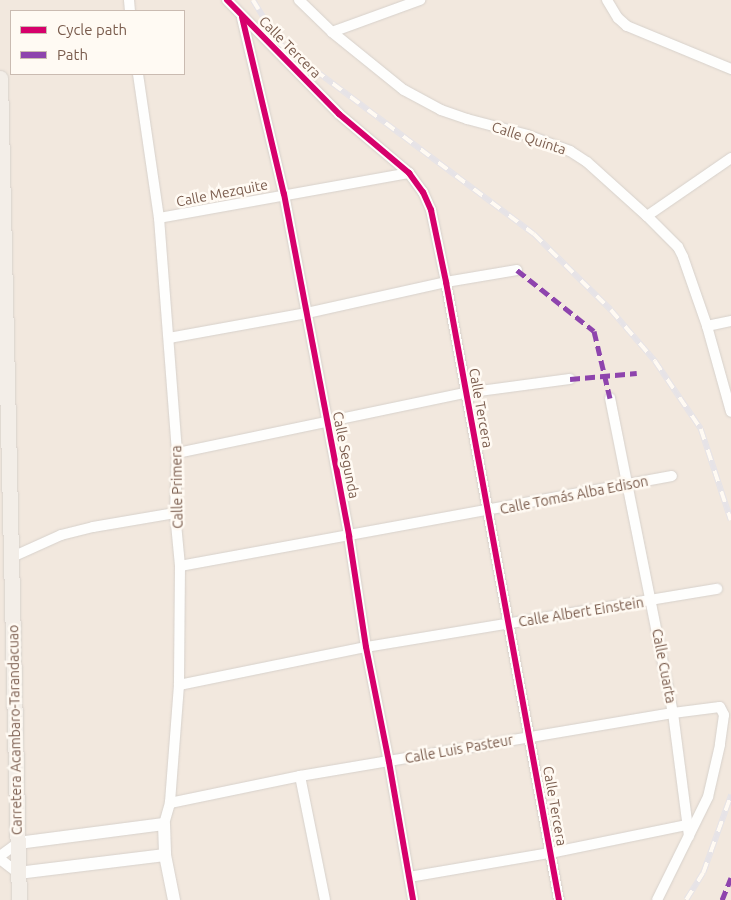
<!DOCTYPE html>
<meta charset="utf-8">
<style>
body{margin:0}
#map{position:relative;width:731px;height:900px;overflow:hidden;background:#f9f5f0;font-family:Ubuntu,sans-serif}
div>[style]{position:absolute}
.residential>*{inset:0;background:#f2e8de}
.roads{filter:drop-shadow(0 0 1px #d7d1cb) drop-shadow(0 0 1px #d7d1cb)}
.minor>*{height:10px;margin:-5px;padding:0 5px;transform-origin:5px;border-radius:5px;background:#fefefd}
.tertiary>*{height:12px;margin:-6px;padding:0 6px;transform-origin:6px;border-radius:6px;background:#fefefd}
.primary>*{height:15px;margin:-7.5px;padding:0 7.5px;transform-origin:7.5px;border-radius:7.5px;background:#f3eee8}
.rail>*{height:5.5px;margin-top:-2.75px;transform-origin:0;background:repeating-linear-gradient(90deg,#fffaf3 0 11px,#e6e3e7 0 22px);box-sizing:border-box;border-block:1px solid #e6e3e7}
.quiet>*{height:5px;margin-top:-2.5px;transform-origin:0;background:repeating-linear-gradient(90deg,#8e44ad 0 10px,transparent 0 15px)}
.cycleway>*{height:6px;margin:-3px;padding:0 3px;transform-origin:3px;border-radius:3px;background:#d6006c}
span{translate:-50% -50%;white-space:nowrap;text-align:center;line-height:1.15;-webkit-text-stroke:5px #fffaf3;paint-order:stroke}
.street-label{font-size:14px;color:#7a5c4d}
.legend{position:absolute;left:10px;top:10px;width:175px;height:65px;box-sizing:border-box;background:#fffaf3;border:1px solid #cabbb1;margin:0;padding:6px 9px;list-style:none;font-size:15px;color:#7a5c4d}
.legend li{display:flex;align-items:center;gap:10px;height:25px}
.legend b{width:25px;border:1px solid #cabbb1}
</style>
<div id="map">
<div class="residential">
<i style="clip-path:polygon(evenodd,0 0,731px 0,731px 900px,0 900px,0 0,11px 11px,184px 11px,184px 74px,11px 74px,11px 11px)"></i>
</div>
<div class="roads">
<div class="minor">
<i style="left:129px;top:0;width:11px;rotate:85deg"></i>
<i style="left:227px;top:0;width:160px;rotate:45.5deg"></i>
<i style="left:339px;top:114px;width:92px;rotate:40.1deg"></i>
<i style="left:409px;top:173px;width:24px;rotate:54deg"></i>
<i style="left:423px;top:192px;width:20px;rotate:66deg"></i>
<i style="left:431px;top:210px;width:74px;rotate:78.2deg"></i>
<i style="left:446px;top:282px;width:628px;rotate:79.64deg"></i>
<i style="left:299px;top:0;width:46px;rotate:44.1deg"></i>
<i style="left:332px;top:32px;width:92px;rotate:38.9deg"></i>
<i style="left:404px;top:90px;width:42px;rotate:28.4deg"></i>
<i style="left:441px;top:110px;width:28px;rotate:19deg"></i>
<i style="left:467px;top:119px;width:62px;rotate:14.9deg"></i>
<i style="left:527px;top:135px;width:46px;rotate:20.4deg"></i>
<i style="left:570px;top:151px;width:20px;rotate:33deg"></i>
<i style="left:587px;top:162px;width:81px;rotate:42deg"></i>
<i style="left:647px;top:216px;width:44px;rotate:45deg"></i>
<i style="left:678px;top:247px;width:11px;rotate:63deg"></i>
<i style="left:683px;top:257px;width:73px;rotate:70.8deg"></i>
<i style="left:707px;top:326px;width:89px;rotate:74.4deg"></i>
<i style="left:607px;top:0;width:21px;rotate:59deg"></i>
<i style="left:618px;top:18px;width:12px;rotate:42deg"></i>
<i style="left:627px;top:26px;width:113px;rotate:22.5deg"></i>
<i style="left:242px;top:18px;width:181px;rotate:76.6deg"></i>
<i style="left:284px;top:194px;width:348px;rotate:79.2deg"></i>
<i style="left:349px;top:536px;width:112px;rotate:81.3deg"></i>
<i style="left:366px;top:647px;width:117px;rotate:78.7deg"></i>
<i style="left:389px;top:762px;width:140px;rotate:80.1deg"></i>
<i style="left:332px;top:32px;width:94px;rotate:-20deg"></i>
<i style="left:138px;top:74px;width:146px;rotate:81.7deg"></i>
<i style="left:159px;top:218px;width:236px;rotate:85.6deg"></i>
<i style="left:177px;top:453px;width:60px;rotate:91.9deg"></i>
<i style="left:175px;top:513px;width:53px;rotate:84.6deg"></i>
<i style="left:180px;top:566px;width:119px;rotate:90.5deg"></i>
<i style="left:179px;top:685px;width:118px;rotate:94.4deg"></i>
<i style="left:170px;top:803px;width:22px;rotate:106deg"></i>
<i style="left:647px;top:216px;width:102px;rotate:-34.6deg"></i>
<i style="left:159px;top:218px;width:254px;rotate:-10.2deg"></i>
<i style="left:707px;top:326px;width:25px;rotate:-12deg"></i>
<i style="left:169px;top:338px;width:140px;rotate:-10.3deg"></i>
<i style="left:307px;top:313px;width:142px;rotate:-12.6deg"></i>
<i style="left:446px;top:282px;width:72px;rotate:-9.6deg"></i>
<i style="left:610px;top:398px;width:321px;rotate:78.7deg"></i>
<i style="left:673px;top:713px;width:124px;rotate:82.6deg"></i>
<i style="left:177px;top:453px;width:294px;rotate:-11.8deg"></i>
<i style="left:465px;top:393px;width:106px;rotate:-7.6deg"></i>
<i style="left:10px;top:558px;width:56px;rotate:-24.3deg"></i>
<i style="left:61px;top:535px;width:33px;rotate:-14deg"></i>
<i style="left:93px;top:527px;width:83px;rotate:-9.7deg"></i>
<i style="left:180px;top:566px;width:500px;rotate:-10.37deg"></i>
<i style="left:179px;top:685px;width:191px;rotate:-11.5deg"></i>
<i style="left:366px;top:647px;width:356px;rotate:-9.4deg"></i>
<i style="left:300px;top:776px;width:126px;rotate:78.6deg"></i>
<i style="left:170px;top:803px;width:133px;rotate:-11.7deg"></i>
<i style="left:300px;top:776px;width:378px;rotate:-9.6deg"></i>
<i style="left:673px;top:713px;width:47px;rotate:-7.3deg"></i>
<i style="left:720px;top:707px;width:9px;rotate:63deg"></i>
<i style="left:724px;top:715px;width:30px;rotate:98deg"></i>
<i style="left:720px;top:745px;width:53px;rotate:103deg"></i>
<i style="left:708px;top:797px;width:115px;rotate:116.3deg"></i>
<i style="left:0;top:856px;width:22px;rotate:-36deg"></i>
<i style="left:0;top:859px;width:23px;rotate:38deg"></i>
<i style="left:409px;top:877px;width:143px;rotate:-9.7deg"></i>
<i style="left:550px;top:853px;width:140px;rotate:-11.6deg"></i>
</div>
<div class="tertiary">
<i style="left:18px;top:843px;width:147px;rotate:-7.4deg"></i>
<i style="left:164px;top:824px;width:31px;rotate:88deg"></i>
<i style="left:165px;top:855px;width:46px;rotate:78.7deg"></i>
<i style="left:18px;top:873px;width:148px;rotate:-7deg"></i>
</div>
<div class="primary">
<i style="left:0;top:78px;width:822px;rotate:88.68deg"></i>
</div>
</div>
<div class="rail">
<i style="left:253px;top:0;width:52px;rotate:58.5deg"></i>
<i style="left:280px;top:44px;width:317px;rotate:36.8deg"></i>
<i style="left:534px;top:234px;width:108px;rotate:44.6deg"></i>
<i style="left:611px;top:310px;width:67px;rotate:49.2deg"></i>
<i style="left:655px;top:361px;width:82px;rotate:55.9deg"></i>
<i style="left:701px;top:429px;width:96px;rotate:71.8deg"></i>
<i style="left:686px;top:900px;width:32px;rotate:-58deg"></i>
<i style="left:703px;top:873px;width:83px;rotate:-70.3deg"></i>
</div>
<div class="quiet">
<i style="left:517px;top:270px;width:98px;rotate:38.4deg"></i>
<i style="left:594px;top:331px;width:69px;rotate:76.6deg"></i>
<i style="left:570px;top:379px;width:67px;rotate:-5.1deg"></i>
<i style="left:722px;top:900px;width:24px;rotate:-68deg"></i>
</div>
<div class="cycleway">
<i style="left:227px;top:0;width:160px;rotate:45.5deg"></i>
<i style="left:339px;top:114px;width:92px;rotate:40.1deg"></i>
<i style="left:409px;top:173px;width:24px;rotate:54deg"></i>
<i style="left:423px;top:192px;width:20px;rotate:66deg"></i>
<i style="left:431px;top:210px;width:74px;rotate:78.2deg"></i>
<i style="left:446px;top:282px;width:628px;rotate:79.64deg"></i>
<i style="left:242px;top:17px;width:182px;rotate:76.7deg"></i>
<i style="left:284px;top:194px;width:348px;rotate:79.2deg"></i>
<i style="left:349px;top:536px;width:112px;rotate:81.3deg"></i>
<i style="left:366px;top:647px;width:117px;rotate:78.7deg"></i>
<i style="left:389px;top:762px;width:140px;rotate:80.1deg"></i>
</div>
<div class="street-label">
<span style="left:290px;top:47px;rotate:45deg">Calle Tercera</span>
<span style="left:529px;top:138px;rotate:18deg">Calle Quinta</span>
<span style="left:222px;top:193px;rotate:-11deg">Calle Mezquite</span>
<span style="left:481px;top:408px;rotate:80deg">Calle Tercera</span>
<span style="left:346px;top:455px;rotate:79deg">Calle Segunda</span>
<span style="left:177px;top:487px;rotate:-91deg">Calle Primera</span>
<span style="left:574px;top:495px;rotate:-11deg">Calle Tomás Alba Edison</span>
<span style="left:581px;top:612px;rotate:-9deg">Calle Albert Einstein</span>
<span style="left:664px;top:666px;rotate:79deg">Calle Cuarta</span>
<span style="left:15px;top:730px;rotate:-91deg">Carretera Acambaro-Tarandacuao</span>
<span style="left:459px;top:749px;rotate:-10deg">Calle Luis Pasteur</span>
<span style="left:555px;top:806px;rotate:80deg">Calle Tercera</span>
</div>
<ul class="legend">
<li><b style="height:6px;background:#d6006c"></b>Cycle path</li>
<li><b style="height:6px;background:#8e44ad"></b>Path</li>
</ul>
</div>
